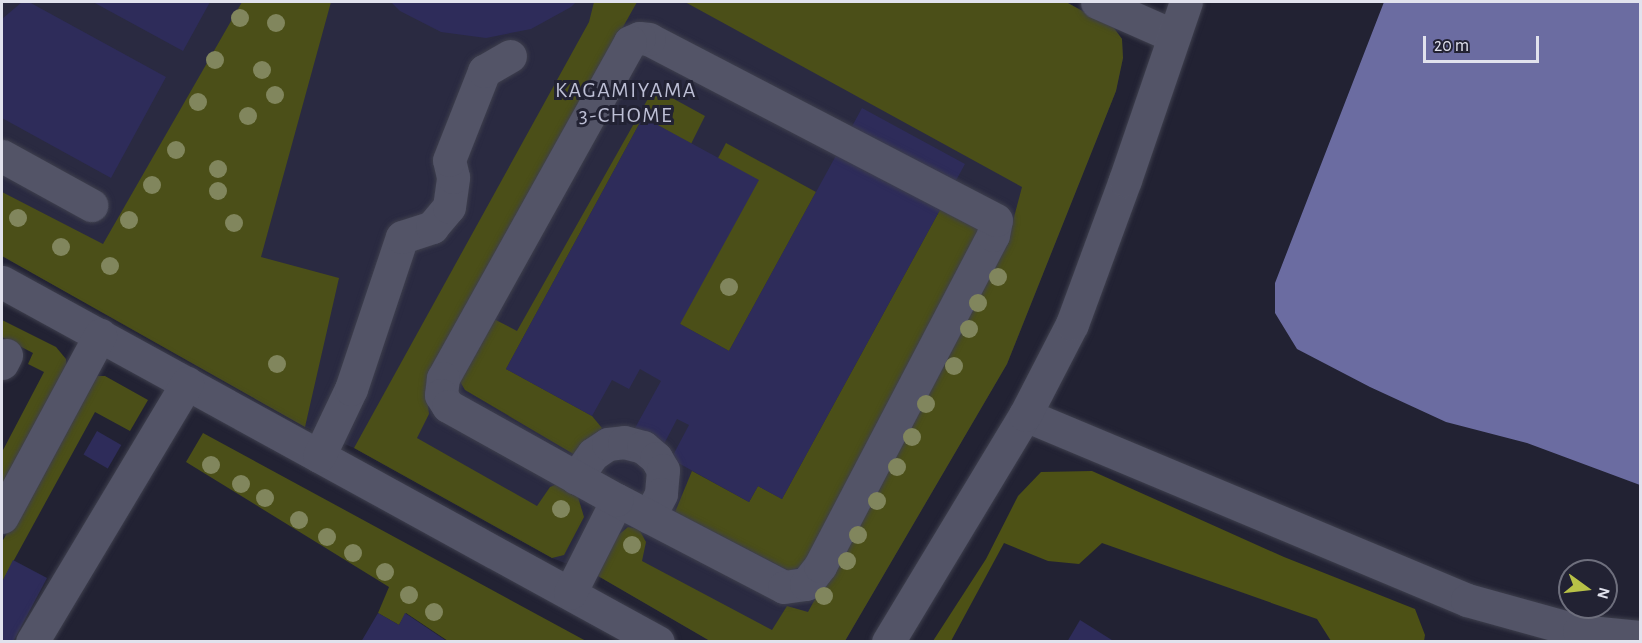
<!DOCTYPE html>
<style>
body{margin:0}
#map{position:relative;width:1642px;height:643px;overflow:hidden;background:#223;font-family:"Alegreya Sans",sans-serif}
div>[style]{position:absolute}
.built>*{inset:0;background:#2a2a41}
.green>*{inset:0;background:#4b4f18}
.forest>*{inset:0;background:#4d5115}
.water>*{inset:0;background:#6b6ca1}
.building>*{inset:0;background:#2e2c5a;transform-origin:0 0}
.roads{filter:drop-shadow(0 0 2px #3e3f4d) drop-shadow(0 0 2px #3e3f4d)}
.minor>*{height:33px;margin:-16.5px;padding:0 16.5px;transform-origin:16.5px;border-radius:16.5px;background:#535467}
.trees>*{width:18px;height:18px;margin:-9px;border-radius:50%;background:#81865d}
span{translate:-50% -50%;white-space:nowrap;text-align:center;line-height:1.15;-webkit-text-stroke:6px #223;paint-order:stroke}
.neighbourhood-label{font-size:22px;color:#bdbfd5;letter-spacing:1.5px}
.frame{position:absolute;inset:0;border:3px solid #e1e2ed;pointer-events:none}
.north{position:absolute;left:1558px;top:559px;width:60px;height:60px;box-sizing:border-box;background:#223;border:2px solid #6e6f7d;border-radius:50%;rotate:105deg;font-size:16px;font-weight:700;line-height:24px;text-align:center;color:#e1e2ed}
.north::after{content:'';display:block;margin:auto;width:21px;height:27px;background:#b8c147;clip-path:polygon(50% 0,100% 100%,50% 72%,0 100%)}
.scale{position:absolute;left:1423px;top:36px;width:116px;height:27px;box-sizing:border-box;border:3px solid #e1e2ed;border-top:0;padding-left:8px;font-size:18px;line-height:21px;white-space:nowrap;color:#e1e2ed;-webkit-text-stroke:4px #223;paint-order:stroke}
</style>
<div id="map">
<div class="built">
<i style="clip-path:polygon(2px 2px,1066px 2px,1114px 28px,1122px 39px,1123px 58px,1116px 91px,1007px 364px,845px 641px,710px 641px,598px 576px,552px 558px,354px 448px,305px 427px,2px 256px)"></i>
</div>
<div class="green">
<i style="clip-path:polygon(242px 2px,331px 2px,261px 257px,339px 278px,305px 427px,2px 256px,2px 192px,103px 244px)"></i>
<i style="clip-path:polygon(594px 2px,637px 2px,433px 366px,427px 396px,429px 414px,417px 438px,537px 506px,550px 487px,560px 483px,575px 487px,584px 517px,564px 555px,552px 558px,354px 448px,589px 22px)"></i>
<i style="clip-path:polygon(685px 2px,1066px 2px,1114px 28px,1122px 39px,1123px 58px,1116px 91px,1007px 364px,845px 641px,710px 641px,598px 576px,616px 537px,628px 527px,639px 529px,646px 542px,642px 561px,772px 630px,787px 606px,808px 612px,1006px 247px,1022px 187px)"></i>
<i style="clip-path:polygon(654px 88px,705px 116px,691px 144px,643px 117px,506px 369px,592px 416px,602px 428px,575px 455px,465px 390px,459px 380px,492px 318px,517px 331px)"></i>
<i style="clip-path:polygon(726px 143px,816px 192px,729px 351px,680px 324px,718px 158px)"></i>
<i style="clip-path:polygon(941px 208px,982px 230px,809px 564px,789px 571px,675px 512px,692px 471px,749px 502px,758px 486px,782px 499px)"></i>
<i style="clip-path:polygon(2px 320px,56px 347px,66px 359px,67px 370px,2px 493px,2px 452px,44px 372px,28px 364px,33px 353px,2px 337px)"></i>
<i style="clip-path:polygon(94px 376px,105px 376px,148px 400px,130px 431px,95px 412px,2px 582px,2px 542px)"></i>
<i style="clip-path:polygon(203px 433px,586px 641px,448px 641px,406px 613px,399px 625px,378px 613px,389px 587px,186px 462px)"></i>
</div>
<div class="forest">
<i style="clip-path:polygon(1092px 471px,1284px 557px,1415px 609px,1425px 635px,1424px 641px,1331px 641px,1317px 619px,1102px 543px,1079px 564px,1048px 561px,1004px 543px,951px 641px,933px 641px,986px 559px,1018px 496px,1041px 472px)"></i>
</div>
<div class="water">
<i style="clip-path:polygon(1384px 2px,1640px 2px,1640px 485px,1527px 443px,1446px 422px,1370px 387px,1297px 349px,1275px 313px,1275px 283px)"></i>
</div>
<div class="building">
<i style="clip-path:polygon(22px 2px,29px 2px,166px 77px,111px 178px,2px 118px,2px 19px)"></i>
<i style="clip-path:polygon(93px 2px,210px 2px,183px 51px)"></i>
<i style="clip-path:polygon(391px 2px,576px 2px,571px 7px,531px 29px,486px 38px,441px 32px,400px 11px)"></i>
<i style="clip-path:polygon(862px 108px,965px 164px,782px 499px,758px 486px,749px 502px,671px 459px,689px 425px,677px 419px,664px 444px,635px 428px,661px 381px,640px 369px,629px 389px,612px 380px,592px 416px,506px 369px,643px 117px,759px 180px,680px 324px,729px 351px)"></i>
<i style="left:97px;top:431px;width:28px;height:27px;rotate:30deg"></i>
<i style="clip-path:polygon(13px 560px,47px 578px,13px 642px,2px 642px,2px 582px)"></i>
<i style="clip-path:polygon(378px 613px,399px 625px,405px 613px,448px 642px,361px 642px)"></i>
<i style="clip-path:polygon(1080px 620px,1115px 642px,1067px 642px)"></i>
</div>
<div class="roads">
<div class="minor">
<i style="left:1097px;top:2px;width:84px;rotate:23.8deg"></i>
<i style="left:2px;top:156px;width:102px;rotate:28.8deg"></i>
<i style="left:2px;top:282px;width:748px;rotate:28.76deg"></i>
<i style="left:2px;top:363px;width:9px;rotate:-63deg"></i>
<i style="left:1025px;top:415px;width:479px;rotate:22.7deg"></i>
<i style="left:1467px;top:600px;width:116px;rotate:15.5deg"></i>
<i style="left:1579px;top:631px;width:61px;rotate:5.6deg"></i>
<i style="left:319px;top:456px;width:74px;rotate:-64.5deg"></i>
<i style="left:351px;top:389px;width:160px;rotate:-71.5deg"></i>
<i style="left:402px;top:237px;width:32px;rotate:-18deg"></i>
<i style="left:432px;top:227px;width:26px;rotate:-50deg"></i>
<i style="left:449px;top:207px;width:30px;rotate:-82deg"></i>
<i style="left:453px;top:177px;width:17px;rotate:-103deg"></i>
<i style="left:449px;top:160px;width:96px;rotate:-68.5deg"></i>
<i style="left:484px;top:71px;width:30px;rotate:-30deg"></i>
<i style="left:576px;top:478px;width:29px;rotate:-55deg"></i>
<i style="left:593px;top:454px;width:18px;rotate:-34deg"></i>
<i style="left:608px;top:444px;width:16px;rotate:-7deg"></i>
<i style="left:624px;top:442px;width:20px;rotate:15deg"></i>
<i style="left:643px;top:447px;width:17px;rotate:40deg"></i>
<i style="left:656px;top:458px;width:14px;rotate:60deg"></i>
<i style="left:663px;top:470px;width:24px;rotate:95deg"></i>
<i style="left:661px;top:494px;width:26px;rotate:118deg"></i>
<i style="left:2px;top:517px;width:207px;rotate:-61.7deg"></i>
<i style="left:570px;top:593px;width:104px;rotate:-63.2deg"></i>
<i style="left:617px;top:500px;width:188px;rotate:27.5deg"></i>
<i style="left:784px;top:587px;width:22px;rotate:-8deg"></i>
<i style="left:806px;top:584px;width:23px;rotate:-52deg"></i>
<i style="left:820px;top:566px;width:373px;rotate:-62.4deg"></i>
<i style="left:993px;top:235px;width:15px;rotate:-79deg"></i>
<i style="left:996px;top:220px;width:391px;rotate:-152.5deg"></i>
<i style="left:649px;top:39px;width:10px;rotate:-174deg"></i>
<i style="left:639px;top:38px;width:10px;rotate:156deg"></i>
<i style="left:630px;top:42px;width:385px;rotate:119.1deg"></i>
<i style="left:443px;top:378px;width:17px;rotate:97deg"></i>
<i style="left:441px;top:395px;width:13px;rotate:58deg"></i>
<i style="left:448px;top:406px;width:193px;rotate:29.1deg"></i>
<i style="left:32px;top:642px;width:302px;rotate:-59.1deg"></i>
<i style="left:888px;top:642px;width:265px;rotate:-58.9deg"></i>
<i style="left:1025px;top:415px;width:102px;rotate:-62.7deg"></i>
<i style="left:1072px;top:324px;width:153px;rotate:-69.8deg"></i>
<i style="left:1125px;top:180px;width:188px;rotate:-71.1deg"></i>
</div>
</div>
<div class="trees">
<i style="left:240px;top:18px"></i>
<i style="left:276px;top:23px"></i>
<i style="left:215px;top:60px"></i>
<i style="left:262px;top:70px"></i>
<i style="left:275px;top:95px"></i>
<i style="left:198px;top:102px"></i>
<i style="left:248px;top:116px"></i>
<i style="left:176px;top:150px"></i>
<i style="left:218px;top:169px"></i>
<i style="left:152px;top:185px"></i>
<i style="left:218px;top:191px"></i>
<i style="left:18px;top:218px"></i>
<i style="left:129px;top:220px"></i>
<i style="left:234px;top:223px"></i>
<i style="left:61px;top:247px"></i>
<i style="left:110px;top:266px"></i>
<i style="left:998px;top:277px"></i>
<i style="left:729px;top:287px"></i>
<i style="left:978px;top:303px"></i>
<i style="left:969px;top:329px"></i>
<i style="left:277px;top:364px"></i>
<i style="left:954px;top:366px"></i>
<i style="left:926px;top:404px"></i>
<i style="left:912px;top:437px"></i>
<i style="left:211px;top:465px"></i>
<i style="left:897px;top:467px"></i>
<i style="left:241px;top:484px"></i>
<i style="left:265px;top:498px"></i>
<i style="left:877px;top:501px"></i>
<i style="left:561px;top:509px"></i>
<i style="left:299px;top:520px"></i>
<i style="left:858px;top:535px"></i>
<i style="left:327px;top:537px"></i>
<i style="left:632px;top:545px"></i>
<i style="left:353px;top:553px"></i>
<i style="left:847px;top:561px"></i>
<i style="left:385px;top:572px"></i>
<i style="left:409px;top:595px"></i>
<i style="left:824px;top:596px"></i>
<i style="left:434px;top:612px"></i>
</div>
<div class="neighbourhood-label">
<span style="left:626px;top:103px">KAGAMIYAMA<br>3-CHOME</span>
</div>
<div class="frame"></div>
<div class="north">N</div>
<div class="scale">20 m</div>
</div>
